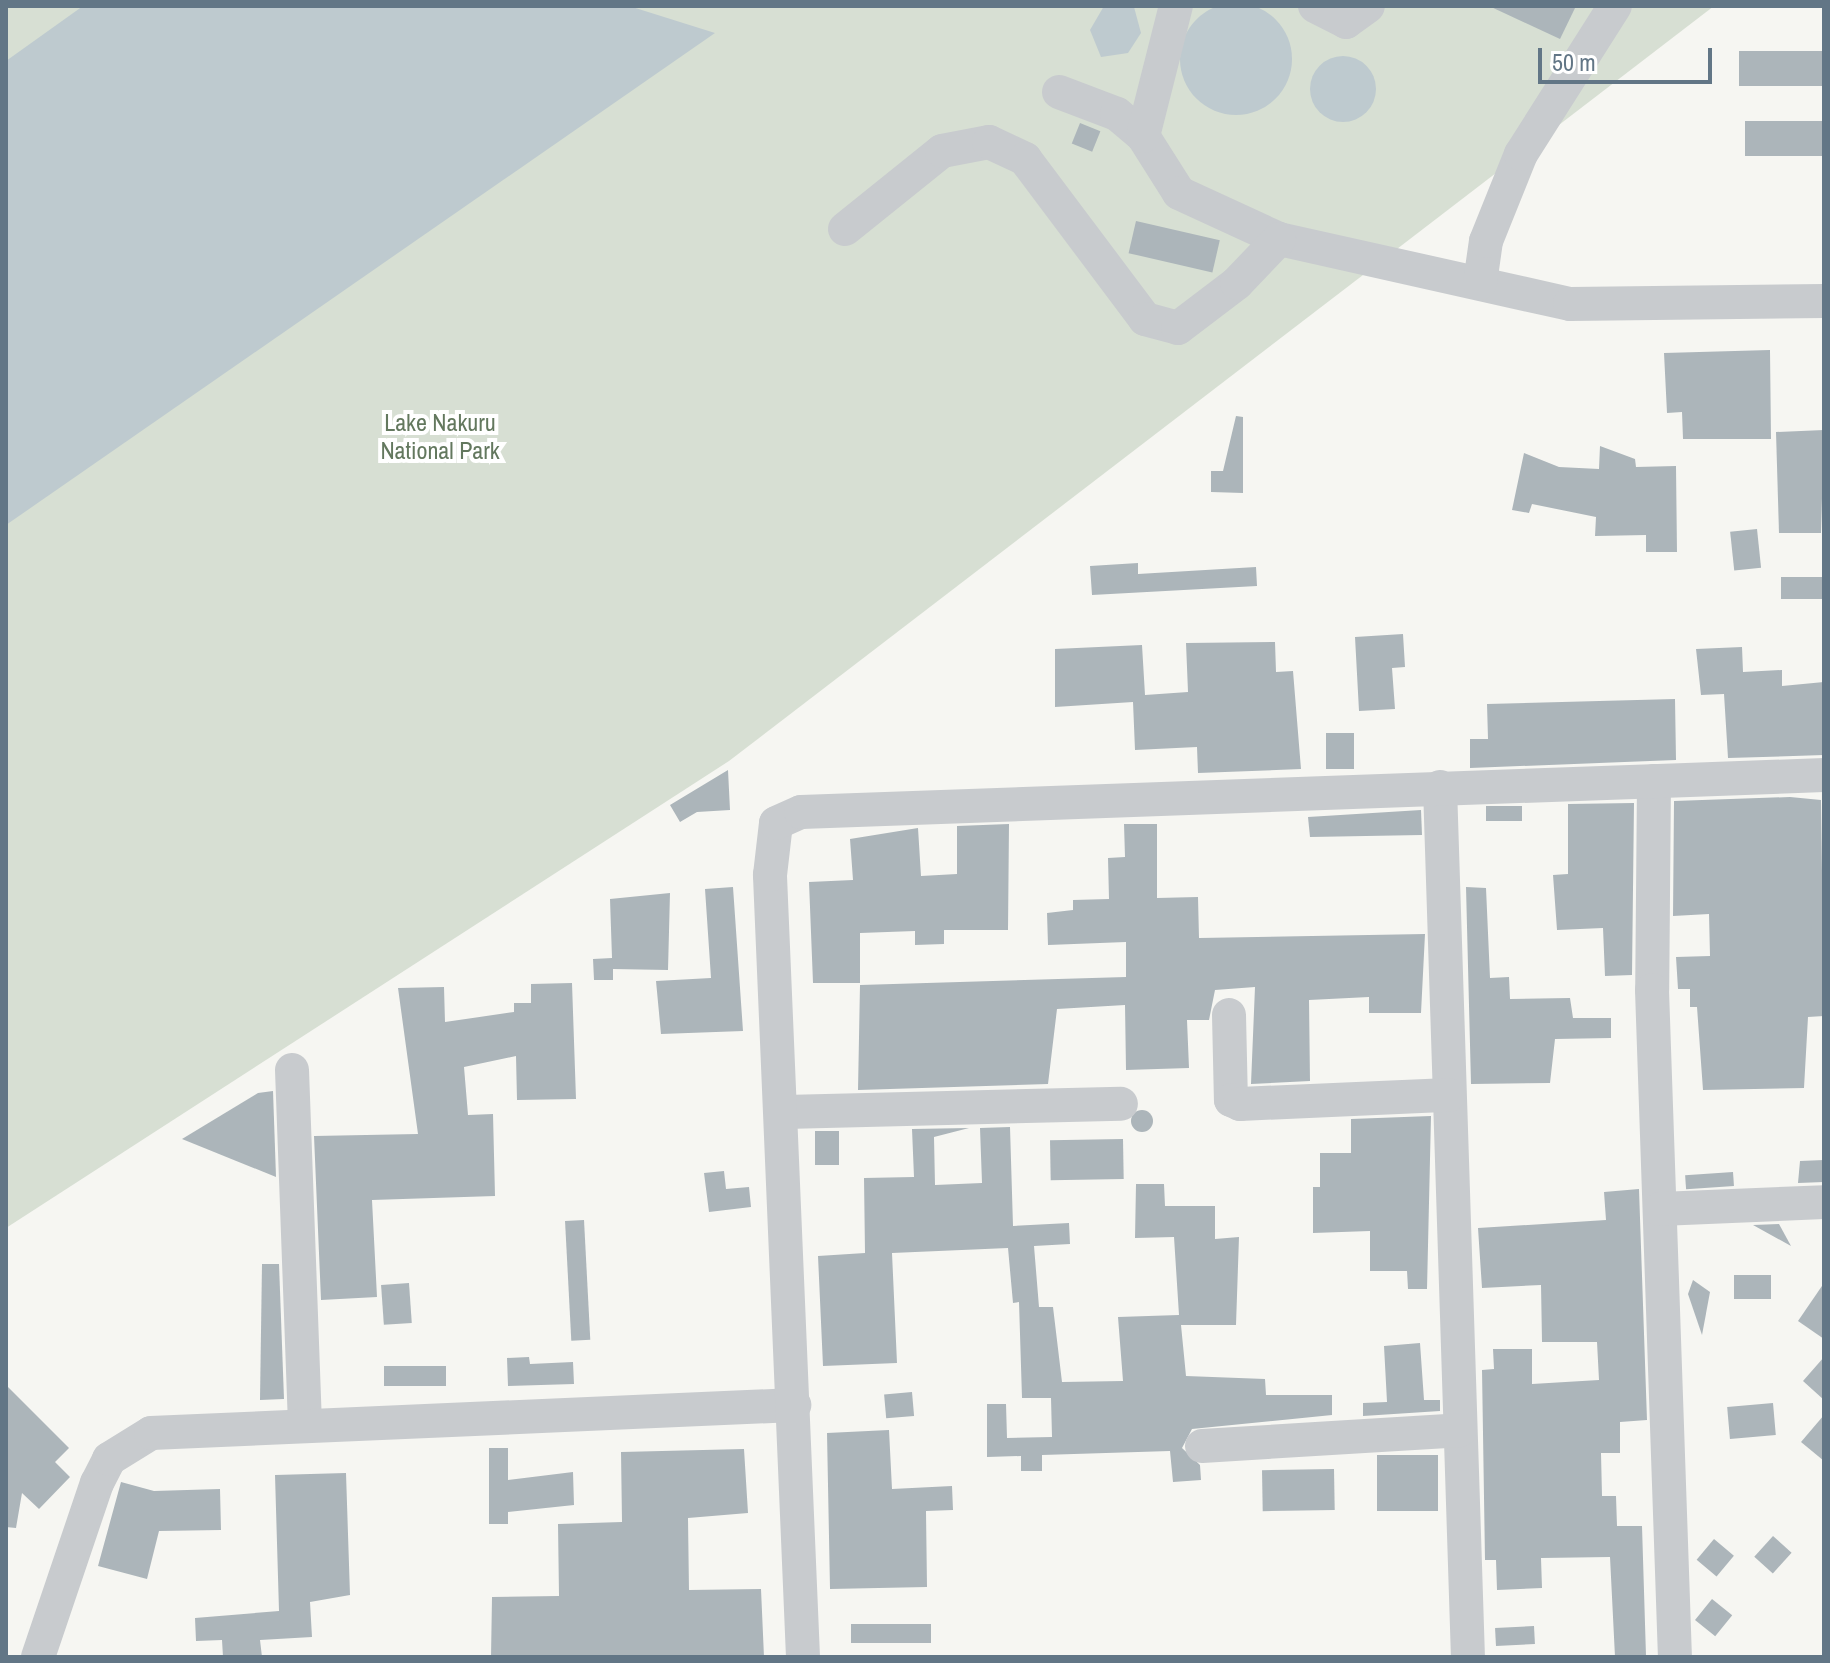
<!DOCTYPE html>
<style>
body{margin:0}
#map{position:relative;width:1830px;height:1663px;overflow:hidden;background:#f6f6f2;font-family:"Archivo Narrow",sans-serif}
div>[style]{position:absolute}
.green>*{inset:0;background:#d7dfd3}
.water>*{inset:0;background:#becacf}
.round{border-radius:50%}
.building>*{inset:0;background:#acb5ba;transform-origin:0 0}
.minor>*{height:34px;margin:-17px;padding:0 17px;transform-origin:17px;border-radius:17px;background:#c8cbce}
span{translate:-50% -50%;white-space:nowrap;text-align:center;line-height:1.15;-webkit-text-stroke:8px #fff;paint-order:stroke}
.park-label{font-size:24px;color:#63785e}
.frame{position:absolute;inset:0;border:8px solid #627686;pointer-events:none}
.scale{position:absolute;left:1538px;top:48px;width:174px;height:36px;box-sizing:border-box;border:4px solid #627686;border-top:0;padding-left:10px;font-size:24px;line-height:28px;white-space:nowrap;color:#627686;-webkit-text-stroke:6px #fff;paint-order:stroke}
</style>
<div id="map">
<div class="green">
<i style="clip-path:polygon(6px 6px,1714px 6px,729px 761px,6px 1228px)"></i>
</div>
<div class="water">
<i class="round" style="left:1180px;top:3px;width:112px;height:112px"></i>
<i style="clip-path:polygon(83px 6px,629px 6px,715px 33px,6px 525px,6px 61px)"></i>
<i style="clip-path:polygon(1104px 6px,1134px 7px,1141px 33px,1128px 53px,1101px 57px,1090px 30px)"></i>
<i class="round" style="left:1310px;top:56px;width:66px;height:66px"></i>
</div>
<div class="building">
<i style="clip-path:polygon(1489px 6px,1576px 6px,1560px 39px)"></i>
<i style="left:1824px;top:51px;width:35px;height:85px;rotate:90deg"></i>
<i style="left:1824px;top:121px;width:35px;height:79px;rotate:90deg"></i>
<i style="left:1080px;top:123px;width:22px;height:22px;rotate:22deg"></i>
<i style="left:1136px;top:221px;width:86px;height:33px;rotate:13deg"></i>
<i style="clip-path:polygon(1770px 350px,1771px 439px,1683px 439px,1682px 412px,1667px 413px,1664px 353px)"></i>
<i style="clip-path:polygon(1236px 416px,1243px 417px,1243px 493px,1211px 492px,1211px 471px,1223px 471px)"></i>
<i style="clip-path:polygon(1824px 430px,1821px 533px,1779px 533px,1776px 432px)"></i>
<i style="clip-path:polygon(1600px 446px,1635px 459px,1636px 467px,1676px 466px,1677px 552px,1646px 552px,1646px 535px,1595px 536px,1596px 517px,1532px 504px,1529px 513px,1512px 510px,1524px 453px,1559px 467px,1599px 469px)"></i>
<i style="left:1757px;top:529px;width:39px;height:27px;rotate:84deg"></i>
<i style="clip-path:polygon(1138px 563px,1138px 574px,1256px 567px,1257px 586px,1092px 595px,1090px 566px)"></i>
<i style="left:1824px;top:577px;width:22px;height:43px;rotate:90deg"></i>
<i style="clip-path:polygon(1403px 634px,1405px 667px,1392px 668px,1395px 709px,1359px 711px,1355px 637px)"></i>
<i style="clip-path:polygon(1275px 642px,1276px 672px,1293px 671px,1301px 769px,1198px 773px,1197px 747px,1135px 750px,1133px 702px,1055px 707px,1055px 649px,1142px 645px,1145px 695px,1188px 692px,1186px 643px)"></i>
<i style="clip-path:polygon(1742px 647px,1743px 672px,1782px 670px,1782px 686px,1824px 682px,1824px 755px,1728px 758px,1724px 694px,1701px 695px,1696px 649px)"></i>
<i style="clip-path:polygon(1675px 699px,1676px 760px,1470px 768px,1470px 739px,1488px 739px,1487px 704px)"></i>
<i style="left:1326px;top:733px;width:28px;height:36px"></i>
<i style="clip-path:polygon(728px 770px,730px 810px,697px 812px,680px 822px,670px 805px)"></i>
<i style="clip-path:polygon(1790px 797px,1821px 800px,1824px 1016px,1808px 1017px,1804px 1088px,1703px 1090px,1697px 1007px,1690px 1007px,1690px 989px,1678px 989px,1676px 957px,1710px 956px,1709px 914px,1673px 916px,1674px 801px)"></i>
<i style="clip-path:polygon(1634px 803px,1632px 975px,1605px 976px,1603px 928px,1557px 930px,1553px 875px,1568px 874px,1568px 804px)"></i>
<i style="left:1522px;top:806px;width:15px;height:36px;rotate:90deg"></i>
<i style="clip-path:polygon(1421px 810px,1422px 835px,1310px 837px,1308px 817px)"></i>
<i style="clip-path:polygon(1009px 824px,1008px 930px,944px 930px,944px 944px,915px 945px,915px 931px,860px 933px,860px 983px,813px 983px,809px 882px,853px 880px,850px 839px,918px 828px,921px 876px,957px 874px,957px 826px)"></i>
<i style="clip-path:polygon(1124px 824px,1157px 824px,1157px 898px,1198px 897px,1199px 938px,1425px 934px,1421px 1013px,1369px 1013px,1369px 997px,1309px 1000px,1310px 1081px,1251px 1084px,1255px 987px,1215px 990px,1209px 1020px,1187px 1020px,1189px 1068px,1126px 1070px,1125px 1005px,1057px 1009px,1048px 1084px,858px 1090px,860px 985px,1126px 977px,1126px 942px,1048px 945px,1047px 913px,1073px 910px,1073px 900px,1109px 899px,1108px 858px,1125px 857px)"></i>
<i style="clip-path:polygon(733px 887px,743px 1031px,661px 1034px,656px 981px,711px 978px,705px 889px)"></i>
<i style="clip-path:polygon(1466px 887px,1486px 888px,1490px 978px,1509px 977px,1510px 999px,1570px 998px,1573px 1018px,1611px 1018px,1611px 1038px,1555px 1039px,1550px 1083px,1471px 1084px)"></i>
<i style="clip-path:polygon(670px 893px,668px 970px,613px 969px,613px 980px,594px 980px,593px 959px,612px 958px,610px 899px)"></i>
<i style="clip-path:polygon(572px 983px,576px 1099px,517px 1100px,516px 1056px,464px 1067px,468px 1115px,493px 1114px,495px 1196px,372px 1200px,377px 1297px,321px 1300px,314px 1136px,418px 1134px,398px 988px,444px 987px,445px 1022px,514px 1012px,514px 1003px,531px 1003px,531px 984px)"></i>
<i style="clip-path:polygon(273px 1091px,276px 1177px,182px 1139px,258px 1093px)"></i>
<i class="round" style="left:1131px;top:1110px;width:22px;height:22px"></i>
<i style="clip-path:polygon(1431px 1116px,1427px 1289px,1408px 1289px,1407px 1271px,1370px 1271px,1370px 1231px,1313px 1233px,1313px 1187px,1320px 1187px,1320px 1153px,1351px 1153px,1351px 1119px)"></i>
<i style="clip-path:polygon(1010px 1127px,1013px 1226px,1069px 1223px,1070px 1244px,1034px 1246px,1039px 1307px,1053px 1307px,1062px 1382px,1123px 1381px,1118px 1317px,1179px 1315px,1174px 1237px,1135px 1238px,1136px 1184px,1164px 1184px,1165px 1206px,1215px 1206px,1215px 1239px,1239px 1237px,1236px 1325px,1181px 1325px,1186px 1376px,1265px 1379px,1266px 1395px,1332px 1395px,1332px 1415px,1192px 1429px,1182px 1448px,1200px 1465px,1201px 1480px,1173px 1482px,1170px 1451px,1042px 1455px,1042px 1471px,1021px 1471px,1021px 1456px,987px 1457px,987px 1404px,1006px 1404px,1007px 1438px,1052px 1437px,1051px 1398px,1022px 1398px,1019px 1302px,1013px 1303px,1008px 1248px,892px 1253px,897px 1363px,823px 1366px,818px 1256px,865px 1253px,864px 1178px,914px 1177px,912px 1129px,969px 1128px,934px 1137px,935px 1185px,982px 1183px,980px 1128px)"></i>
<i style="left:815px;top:1131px;width:24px;height:34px"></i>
<i style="left:1123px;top:1139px;width:40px;height:73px;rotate:89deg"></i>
<i style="clip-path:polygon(1824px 1160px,1824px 1182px,1798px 1183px,1800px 1161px)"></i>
<i style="clip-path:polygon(724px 1171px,726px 1189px,749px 1187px,751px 1207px,709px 1212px,704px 1173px)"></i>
<i style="left:1733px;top:1172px;width:14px;height:48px;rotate:86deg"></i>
<i style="clip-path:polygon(1639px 1189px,1647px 1420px,1620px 1422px,1620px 1453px,1601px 1453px,1602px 1496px,1616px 1496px,1617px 1526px,1642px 1526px,1646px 1656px,1615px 1657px,1610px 1557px,1541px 1558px,1542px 1588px,1497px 1590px,1496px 1560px,1485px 1560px,1482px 1370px,1494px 1369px,1493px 1349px,1532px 1349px,1532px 1384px,1599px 1380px,1597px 1342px,1542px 1342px,1541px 1285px,1482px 1288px,1478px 1228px,1606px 1220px,1604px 1192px)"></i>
<i style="left:584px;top:1220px;width:120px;height:19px;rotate:87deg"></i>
<i style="clip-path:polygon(1779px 1224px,1791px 1246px,1753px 1225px)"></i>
<i style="clip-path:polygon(262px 1264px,279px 1264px,284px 1399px,260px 1400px)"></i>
<i style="left:1734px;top:1275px;width:37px;height:24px"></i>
<i style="clip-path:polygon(1693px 1280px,1710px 1292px,1702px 1335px,1688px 1294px)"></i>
<i style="left:409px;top:1283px;width:40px;height:28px;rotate:86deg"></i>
<i style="clip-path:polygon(1824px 1283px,1824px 1339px,1798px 1321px)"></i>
<i style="clip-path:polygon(1420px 1343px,1424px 1400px,1440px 1400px,1440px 1411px,1363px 1416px,1363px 1403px,1387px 1402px,1384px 1346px)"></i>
<i style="clip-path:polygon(529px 1357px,530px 1364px,573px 1362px,574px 1384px,508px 1386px,507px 1358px)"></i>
<i style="clip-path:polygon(1824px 1357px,1824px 1400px,1803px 1381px)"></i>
<i style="left:384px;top:1366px;width:62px;height:20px"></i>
<i style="clip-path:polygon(6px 1385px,69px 1448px,55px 1462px,70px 1477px,39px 1509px,22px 1493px,16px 1528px,6px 1527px)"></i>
<i style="left:912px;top:1392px;width:24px;height:28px;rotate:85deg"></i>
<i style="left:1773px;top:1403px;width:32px;height:46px;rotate:85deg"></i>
<i style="clip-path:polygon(1824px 1415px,1824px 1461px,1801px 1442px)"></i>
<i style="clip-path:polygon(889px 1430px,892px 1489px,952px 1486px,953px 1510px,926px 1511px,927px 1587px,830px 1589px,827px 1433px)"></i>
<i style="clip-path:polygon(489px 1448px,508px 1448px,508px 1480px,573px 1472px,574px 1505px,508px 1512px,508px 1524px,489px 1524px)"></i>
<i style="clip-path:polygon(744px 1449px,748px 1513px,688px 1518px,689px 1590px,761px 1589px,764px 1657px,491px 1657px,492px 1597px,559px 1596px,558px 1524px,622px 1522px,621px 1452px)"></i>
<i style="left:1377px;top:1455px;width:61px;height:56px"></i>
<i style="left:1334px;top:1469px;width:41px;height:72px;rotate:89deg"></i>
<i style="clip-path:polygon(346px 1473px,350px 1595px,310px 1602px,312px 1637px,260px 1640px,262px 1657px,223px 1657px,222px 1640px,196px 1641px,195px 1618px,279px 1611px,275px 1475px)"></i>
<i style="clip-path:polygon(121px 1482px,154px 1491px,220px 1489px,221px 1530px,159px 1531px,147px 1579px,98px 1566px)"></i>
<i style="left:1773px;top:1536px;width:25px;height:28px;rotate:42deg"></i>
<i style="left:1714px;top:1539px;width:26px;height:27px;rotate:40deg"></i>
<i style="left:1712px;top:1599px;width:26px;height:27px;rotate:39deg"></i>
<i style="left:851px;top:1624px;width:80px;height:19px"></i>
<i style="left:1534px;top:1626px;width:18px;height:39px;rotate:87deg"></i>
</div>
<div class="minor">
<i style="left:1315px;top:6px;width:35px;rotate:27deg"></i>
<i style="left:1346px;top:22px;width:27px;rotate:-36deg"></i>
<i style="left:1059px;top:92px;width:62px;rotate:20.8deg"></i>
<i style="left:1117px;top:114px;width:34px;rotate:40deg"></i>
<i style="left:1143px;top:136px;width:67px;rotate:57.7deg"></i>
<i style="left:1179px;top:193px;width:110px;rotate:24.7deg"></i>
<i style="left:1279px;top:239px;width:298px;rotate:12.6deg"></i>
<i style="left:1570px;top:304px;width:254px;rotate:-0.7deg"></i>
<i style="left:1143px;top:136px;width:134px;rotate:-75.8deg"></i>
<i style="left:845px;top:229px;width:124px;rotate:-38.8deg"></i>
<i style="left:942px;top:151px;width:48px;rotate:-10.8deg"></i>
<i style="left:989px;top:142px;width:40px;rotate:25deg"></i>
<i style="left:1025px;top:159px;width:200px;rotate:53.1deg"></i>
<i style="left:1145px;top:319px;width:34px;rotate:15deg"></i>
<i style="left:1178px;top:328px;width:74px;rotate:-37.3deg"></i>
<i style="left:1237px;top:283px;width:61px;rotate:-46.3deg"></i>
<i style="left:1480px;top:283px;width:42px;rotate:-81.9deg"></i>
<i style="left:1486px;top:241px;width:94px;rotate:-68.1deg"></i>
<i style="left:1521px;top:154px;width:175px;rotate:-57.6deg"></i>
<i style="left:1654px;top:781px;width:209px;rotate:90.5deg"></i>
<i style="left:1652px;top:990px;width:667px;rotate:88.03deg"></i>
<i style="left:1440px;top:787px;width:870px;rotate:88.16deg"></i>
<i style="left:1229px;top:1015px;width:85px;rotate:88.7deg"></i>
<i style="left:1231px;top:1100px;width:10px;rotate:24deg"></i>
<i style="left:1240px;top:1104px;width:209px;rotate:-2.5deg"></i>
<i style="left:292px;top:1070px;width:351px;rotate:87.9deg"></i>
<i style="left:785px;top:1112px;width:336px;rotate:-1.4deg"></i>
<i style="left:1660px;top:1209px;width:164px;rotate:-2.4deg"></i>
<i style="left:1202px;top:1446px;width:258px;rotate:-3.5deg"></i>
<i style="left:38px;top:1657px;width:184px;rotate:-71.3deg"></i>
<i style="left:97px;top:1483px;width:27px;rotate:-63deg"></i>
<i style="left:109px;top:1459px;width:49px;rotate:-31.8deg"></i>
<i style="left:151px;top:1433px;width:644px;rotate:-2.49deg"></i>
<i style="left:803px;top:1657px;width:783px;rotate:-92.42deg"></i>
<i style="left:770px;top:875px;width:52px;rotate:-83.4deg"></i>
<i style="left:776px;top:823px;width:27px;rotate:-24deg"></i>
<i style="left:801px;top:812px;width:1024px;rotate:-2.07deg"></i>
</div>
<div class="park-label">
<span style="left:440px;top:437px">Lake Nakuru<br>National Park</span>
</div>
<div class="frame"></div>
<div class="scale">50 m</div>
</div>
